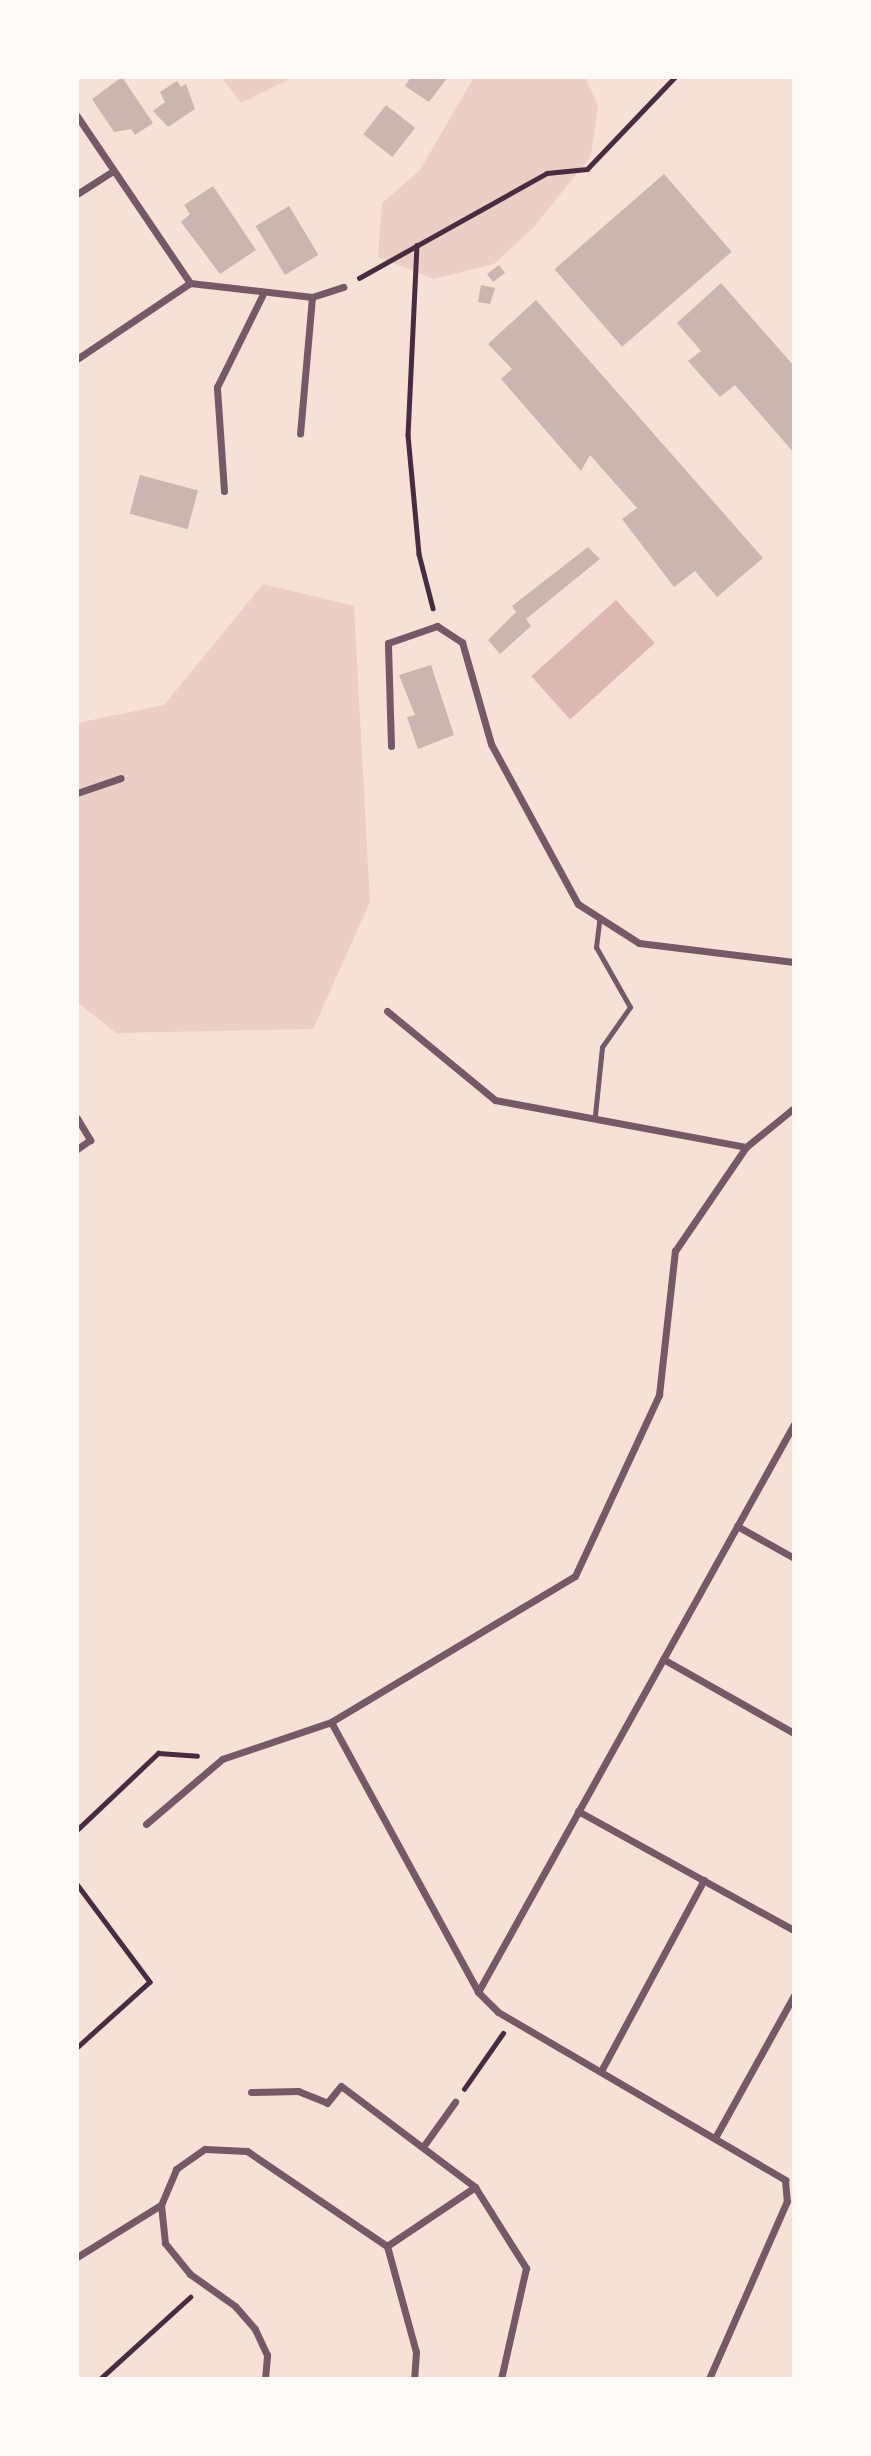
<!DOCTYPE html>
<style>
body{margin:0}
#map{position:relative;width:871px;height:2456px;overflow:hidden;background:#f7e1d7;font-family:"Playfair Display",serif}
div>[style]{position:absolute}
.green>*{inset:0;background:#ebcfc5}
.water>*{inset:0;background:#dcb8b0;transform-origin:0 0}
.building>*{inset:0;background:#ccb4b1;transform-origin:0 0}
.path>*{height:4.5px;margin:-2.25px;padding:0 2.25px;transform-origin:2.25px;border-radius:2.25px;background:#4a2c40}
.service>*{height:5px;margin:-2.5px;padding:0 2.5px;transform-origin:2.5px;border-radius:2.5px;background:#755966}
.minor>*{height:7px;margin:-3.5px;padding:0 3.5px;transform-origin:3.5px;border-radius:3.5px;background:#755966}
span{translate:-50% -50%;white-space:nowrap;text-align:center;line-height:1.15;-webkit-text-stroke:7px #fffaf5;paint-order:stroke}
.frame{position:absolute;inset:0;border:79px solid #fffaf5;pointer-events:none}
</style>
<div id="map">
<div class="green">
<i style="clip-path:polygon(221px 77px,294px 77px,241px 103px)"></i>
<i style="clip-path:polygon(474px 77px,585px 77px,598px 105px,591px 156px,533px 228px,494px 264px,434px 279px,378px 257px,382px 203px,420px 170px)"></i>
<i style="clip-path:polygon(263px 584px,354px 606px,370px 902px,313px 1029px,116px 1033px,77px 1002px,77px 723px,164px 705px)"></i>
</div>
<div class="water">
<i style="left:616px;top:600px;width:58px;height:114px;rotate:48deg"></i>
</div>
<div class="building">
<i style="clip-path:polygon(122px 77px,153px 123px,135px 135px,131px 129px,114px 132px,92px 99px)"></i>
<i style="clip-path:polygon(411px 77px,448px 77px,429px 102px,405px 86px)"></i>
<i style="clip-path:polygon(177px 81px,181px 87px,186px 84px,195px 109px,168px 127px,153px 111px,165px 102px,160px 92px)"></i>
<i style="left:386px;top:105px;width:37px;height:37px;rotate:38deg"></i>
<i style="left:664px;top:174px;width:103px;height:145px;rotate:49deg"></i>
<i style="clip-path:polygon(213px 186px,256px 250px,220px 274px,181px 222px,190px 214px,184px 205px)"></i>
<i style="left:289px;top:206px;width:57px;height:39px;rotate:59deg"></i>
<i style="left:499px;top:265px;width:10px;height:15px;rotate:53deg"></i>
<i style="clip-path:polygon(721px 283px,794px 366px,794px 453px,735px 385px,720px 397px,688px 361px,701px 351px,677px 323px)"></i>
<i style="clip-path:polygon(481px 285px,495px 288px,490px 304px,478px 302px)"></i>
<i style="clip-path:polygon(536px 300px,763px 558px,717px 597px,695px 571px,674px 587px,622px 519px,637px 508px,590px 455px,581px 471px,501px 379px,512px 369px,488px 344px)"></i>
<i style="left:140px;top:475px;width:60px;height:40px;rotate:15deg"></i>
<i style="clip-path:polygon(588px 547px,600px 559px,526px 619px,531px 626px,500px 654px,488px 640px,516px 612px,512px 606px)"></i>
<i style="clip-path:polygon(431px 665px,454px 735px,418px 749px,407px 717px,415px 715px,399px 675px)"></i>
</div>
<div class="path">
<i style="left:417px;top:245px;width:190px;rotate:92.7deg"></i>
<i style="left:408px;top:435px;width:120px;rotate:84.7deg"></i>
<i style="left:419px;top:554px;width:56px;rotate:75.5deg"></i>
<i style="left:359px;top:278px;width:215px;rotate:-29.2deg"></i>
<i style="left:547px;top:173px;width:40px;rotate:-5.7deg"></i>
<i style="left:587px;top:169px;width:127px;rotate:-46.3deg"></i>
<i style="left:77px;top:1830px;width:112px;rotate:-43.5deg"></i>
<i style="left:158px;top:1753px;width:39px;rotate:4deg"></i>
<i style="left:77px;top:1884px;width:122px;rotate:53.3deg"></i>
<i style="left:150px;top:1982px;width:98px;rotate:137.9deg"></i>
<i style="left:464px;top:2089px;width:68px;rotate:-55.1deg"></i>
<i style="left:100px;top:2379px;width:122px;rotate:-42.3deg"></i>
</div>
<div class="service">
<i style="left:595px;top:1115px;width:68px;rotate:-84.1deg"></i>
<i style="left:602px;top:1047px;width:49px;rotate:-55deg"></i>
<i style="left:630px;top:1007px;width:69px;rotate:-119.5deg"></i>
<i style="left:596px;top:947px;width:26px;rotate:-83deg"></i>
</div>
<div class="minor">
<i style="left:77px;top:116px;width:202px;rotate:55.9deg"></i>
<i style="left:190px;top:283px;width:136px;rotate:146.1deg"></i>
<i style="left:77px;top:194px;width:43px;rotate:-32.6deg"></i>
<i style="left:190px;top:283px;width:123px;rotate:6.5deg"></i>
<i style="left:312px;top:297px;width:137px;rotate:95deg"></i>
<i style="left:312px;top:297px;width:33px;rotate:-18deg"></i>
<i style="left:224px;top:491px;width:104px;rotate:-93.9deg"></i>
<i style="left:217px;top:387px;width:102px;rotate:-63.7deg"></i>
<i style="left:391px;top:746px;width:103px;rotate:-91.7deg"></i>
<i style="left:388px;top:643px;width:52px;rotate:-19.1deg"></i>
<i style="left:437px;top:626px;width:30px;rotate:33deg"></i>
<i style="left:462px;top:642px;width:106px;rotate:74.1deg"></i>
<i style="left:491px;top:744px;width:182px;rotate:61.5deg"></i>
<i style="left:578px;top:904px;width:72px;rotate:32.6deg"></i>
<i style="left:639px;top:943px;width:156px;rotate:7deg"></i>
<i style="left:77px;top:793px;width:46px;rotate:-18.8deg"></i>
<i style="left:387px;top:1011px;width:140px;rotate:39.5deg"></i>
<i style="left:495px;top:1100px;width:255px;rotate:10.6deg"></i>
<i style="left:77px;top:1118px;width:26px;rotate:59deg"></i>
<i style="left:90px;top:1140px;width:16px;rotate:145deg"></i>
<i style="left:737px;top:1526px;width:65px;rotate:29.3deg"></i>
<i style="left:663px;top:1659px;width:150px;rotate:29.5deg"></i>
<i style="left:331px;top:1722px;width:307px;rotate:61.4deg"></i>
<i style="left:478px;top:1992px;width:28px;rotate:45deg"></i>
<i style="left:498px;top:2012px;width:333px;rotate:30.3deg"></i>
<i style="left:785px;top:2180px;width:21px;rotate:85deg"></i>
<i style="left:787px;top:2201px;width:194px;rotate:113.7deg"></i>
<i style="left:578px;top:1811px;width:247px;rotate:28.9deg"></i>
<i style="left:146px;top:1824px;width:100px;rotate:-40.5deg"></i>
<i style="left:222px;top:1759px;width:115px;rotate:-18.7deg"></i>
<i style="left:331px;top:1722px;width:284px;rotate:-30.9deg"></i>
<i style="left:575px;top:1576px;width:200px;rotate:-65.1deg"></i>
<i style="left:659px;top:1395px;width:145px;rotate:-83.7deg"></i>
<i style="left:675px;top:1251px;width:126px;rotate:-55.7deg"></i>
<i style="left:746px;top:1147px;width:62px;rotate:-39.1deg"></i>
<i style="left:478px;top:1992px;width:650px;rotate:-60.91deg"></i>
<i style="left:601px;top:2071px;width:217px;rotate:-61.7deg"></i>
<i style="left:251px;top:2092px;width:47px;rotate:-1.2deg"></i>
<i style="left:298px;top:2091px;width:31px;rotate:22deg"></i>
<i style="left:327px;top:2103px;width:22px;rotate:-51deg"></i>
<i style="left:341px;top:2086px;width:168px;rotate:37deg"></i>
<i style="left:475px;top:2187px;width:96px;rotate:57.8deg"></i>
<i style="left:526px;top:2268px;width:114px;rotate:102.7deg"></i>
<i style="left:716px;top:2136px;width:161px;rotate:-61deg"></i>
<i style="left:425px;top:2144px;width:52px;rotate:-54.5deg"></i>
<i style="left:387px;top:2246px;width:106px;rotate:-33.8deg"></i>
<i style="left:77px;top:2257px;width:99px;rotate:-31.8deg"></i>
<i style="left:265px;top:2379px;width:24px;rotate:-85deg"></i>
<i style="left:267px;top:2355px;width:29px;rotate:-115deg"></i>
<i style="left:255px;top:2329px;width:30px;rotate:-131deg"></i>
<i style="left:235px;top:2306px;width:55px;rotate:-144.6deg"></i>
<i style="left:190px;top:2274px;width:40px;rotate:-129deg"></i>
<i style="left:165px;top:2243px;width:38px;rotate:-96deg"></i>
<i style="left:161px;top:2205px;width:39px;rotate:-67deg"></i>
<i style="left:176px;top:2169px;width:35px;rotate:-35deg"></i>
<i style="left:205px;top:2149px;width:42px;rotate:2.7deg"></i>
<i style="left:247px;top:2151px;width:169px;rotate:34.2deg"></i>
<i style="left:387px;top:2246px;width:110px;rotate:74.7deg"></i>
<i style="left:416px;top:2352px;width:27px;rotate:94deg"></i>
</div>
<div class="frame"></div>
</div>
